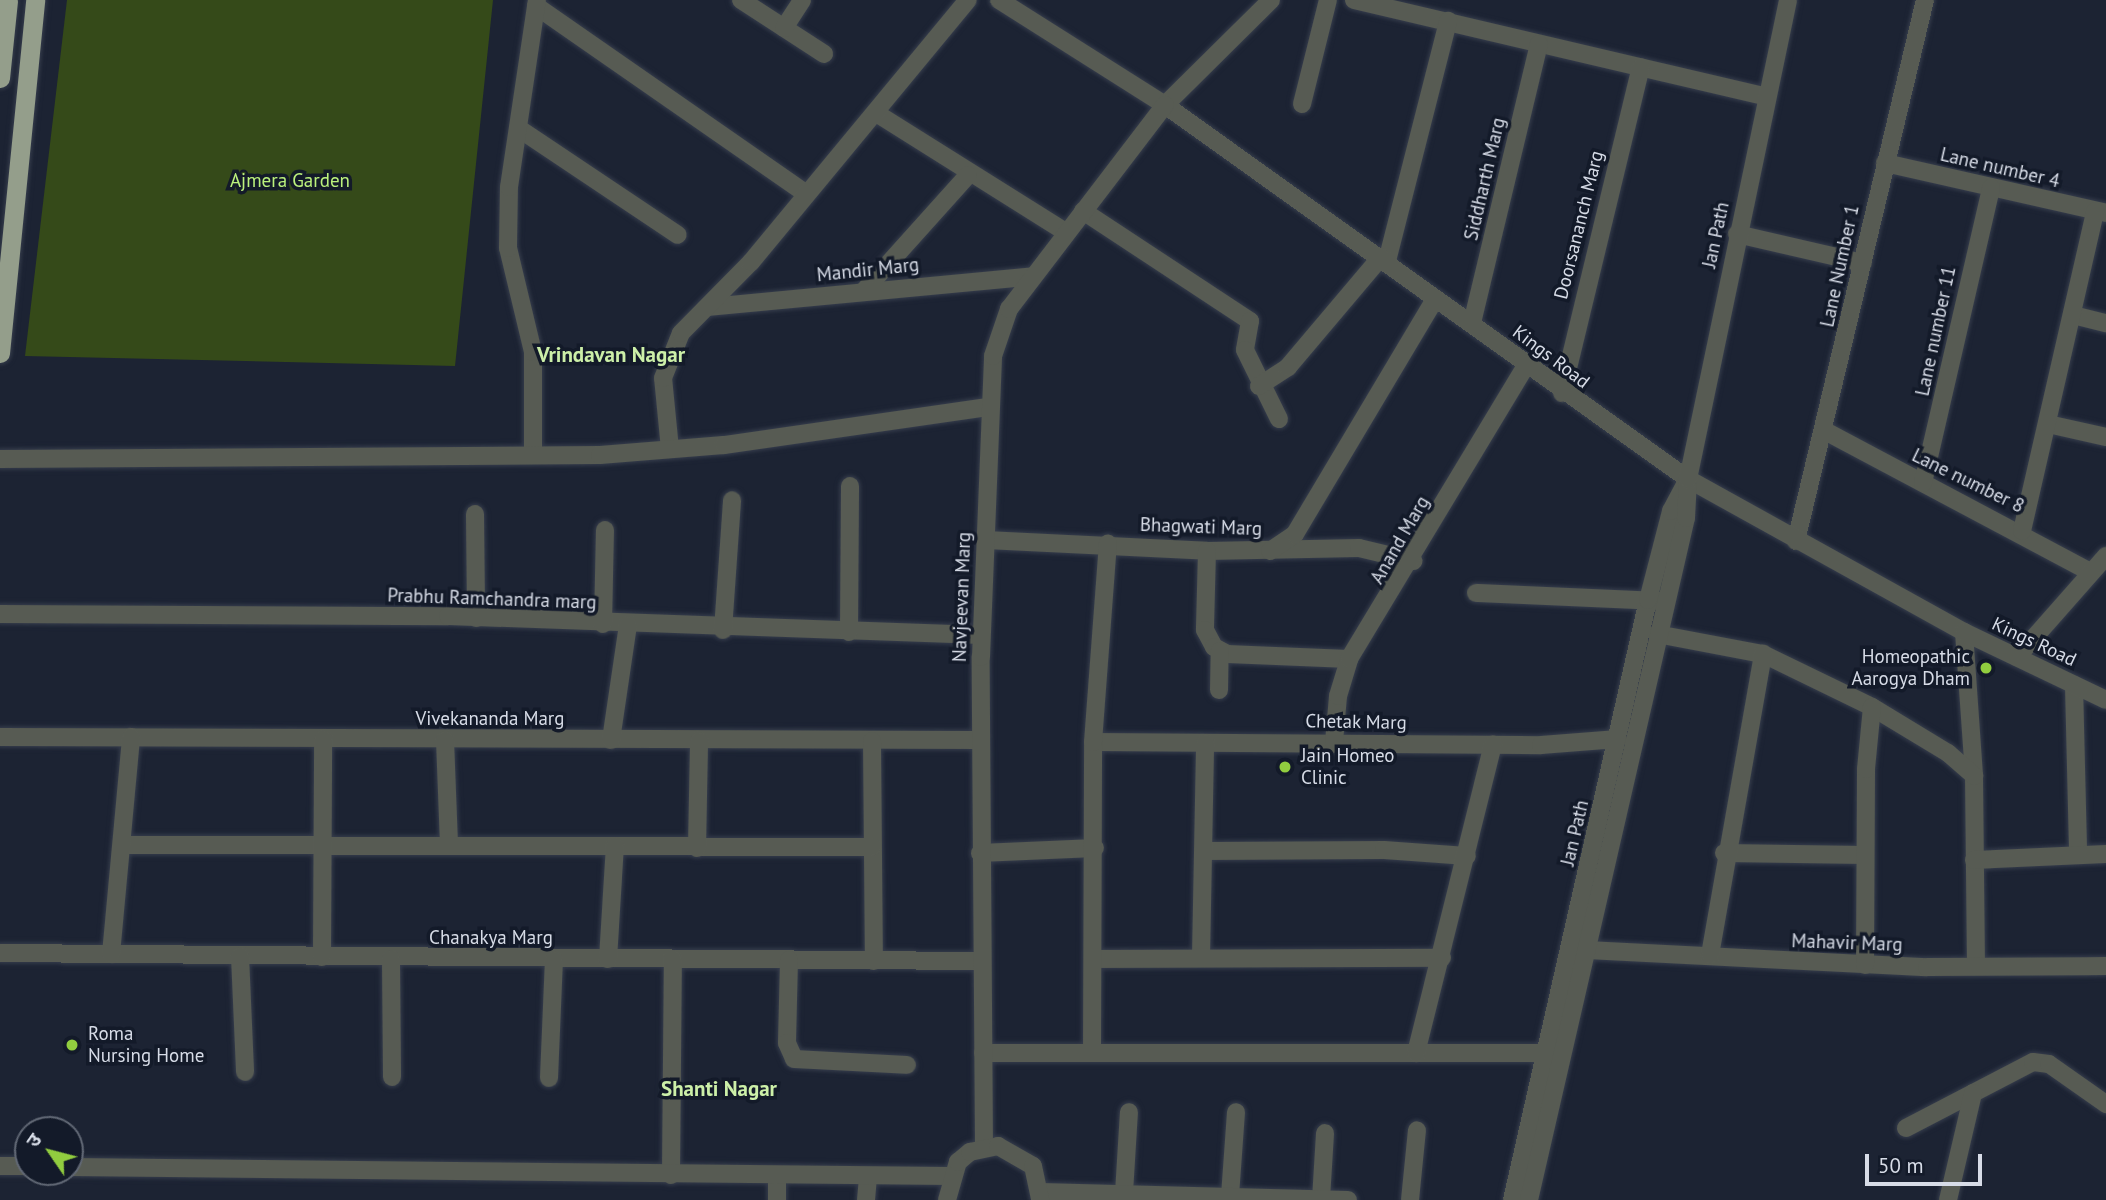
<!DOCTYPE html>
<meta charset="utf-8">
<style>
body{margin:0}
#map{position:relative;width:2106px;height:1200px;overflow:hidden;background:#1c2333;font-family:"PT Sans","Noto Sans Devanagari",sans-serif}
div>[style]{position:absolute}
.green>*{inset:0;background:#354a19}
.roads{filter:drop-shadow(0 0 2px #363d4c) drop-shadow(0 0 2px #363d4c)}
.minor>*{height:18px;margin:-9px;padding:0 9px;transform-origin:9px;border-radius:9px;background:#575b53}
.tertiary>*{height:18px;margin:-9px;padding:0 9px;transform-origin:9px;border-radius:9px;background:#575b53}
.trunk>*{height:19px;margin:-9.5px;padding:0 9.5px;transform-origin:9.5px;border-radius:9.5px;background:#949e8b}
.dots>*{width:19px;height:19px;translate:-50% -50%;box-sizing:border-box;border:4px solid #131a29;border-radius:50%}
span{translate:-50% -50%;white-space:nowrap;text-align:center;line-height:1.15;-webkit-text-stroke:7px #131a29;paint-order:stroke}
.street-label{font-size:19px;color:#d7dce7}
.park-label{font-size:19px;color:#bbf17c}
.poi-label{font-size:19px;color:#d7dce7}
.right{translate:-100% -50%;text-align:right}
.left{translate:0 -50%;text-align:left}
.neighbourhood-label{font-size:21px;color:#ccefa8;font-weight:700}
.north{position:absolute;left:14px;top:1116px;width:70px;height:70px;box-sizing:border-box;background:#131a29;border:2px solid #616875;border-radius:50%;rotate:305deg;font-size:19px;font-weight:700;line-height:28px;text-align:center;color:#d7dce7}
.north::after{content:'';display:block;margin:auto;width:24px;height:32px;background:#91cd3f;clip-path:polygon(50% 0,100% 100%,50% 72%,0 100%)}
.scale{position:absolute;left:1865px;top:1154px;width:117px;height:32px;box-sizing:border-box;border:4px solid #d7dce7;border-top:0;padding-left:9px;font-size:21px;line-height:24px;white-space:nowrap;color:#d7dce7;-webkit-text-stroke:5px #131a29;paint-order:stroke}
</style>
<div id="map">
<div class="green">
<i style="clip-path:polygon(67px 0,493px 0,455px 366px,25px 356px)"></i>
</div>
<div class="roads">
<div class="minor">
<i style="left:741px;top:0;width:99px;rotate:33deg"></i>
<i style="left:1354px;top:0;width:424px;rotate:13.2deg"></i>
<i style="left:536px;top:6px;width:329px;rotate:34.8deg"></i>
<i style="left:784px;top:28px;width:33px;rotate:-57deg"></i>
<i style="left:1302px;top:104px;width:107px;rotate:-76deg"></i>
<i style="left:1165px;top:105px;width:149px;rotate:-44.7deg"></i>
<i style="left:876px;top:113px;width:224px;rotate:32.1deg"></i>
<i style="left:518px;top:128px;width:192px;rotate:33.8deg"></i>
<i style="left:1885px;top:163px;width:227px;rotate:12.7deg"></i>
<i style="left:1083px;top:211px;width:200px;rotate:33.4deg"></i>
<i style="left:1250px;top:321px;width:29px;rotate:100deg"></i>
<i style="left:1245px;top:350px;width:77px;rotate:63.8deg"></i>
<i style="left:1737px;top:234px;width:129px;rotate:13deg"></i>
<i style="left:1387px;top:261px;width:248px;rotate:-75.7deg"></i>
<i style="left:863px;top:292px;width:157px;rotate:-48.1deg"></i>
<i style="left:708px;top:307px;width:326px;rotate:-5.4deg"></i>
<i style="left:2073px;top:315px;width:34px;rotate:14deg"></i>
<i style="left:1472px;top:323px;width:287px;rotate:-76.5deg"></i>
<i style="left:1259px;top:386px;width:35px;rotate:-33deg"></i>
<i style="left:1288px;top:367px;width:144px;rotate:-49.8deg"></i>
<i style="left:1562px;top:393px;width:335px;rotate:-76.4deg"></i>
<i style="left:2048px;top:424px;width:59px;rotate:12.6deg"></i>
<i style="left:1825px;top:431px;width:300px;rotate:28deg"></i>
<i style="left:670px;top:449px;width:71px;rotate:-95.6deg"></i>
<i style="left:663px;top:378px;width:48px;rotate:-68.2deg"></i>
<i style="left:681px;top:333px;width:100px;rotate:-45.4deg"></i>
<i style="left:751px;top:262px;width:340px;rotate:-50.4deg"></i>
<i style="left:533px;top:455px;width:103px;rotate:-90deg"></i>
<i style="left:533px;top:352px;width:107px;rotate:-103.5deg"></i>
<i style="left:508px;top:248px;width:61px;rotate:-89.1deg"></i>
<i style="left:509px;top:187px;width:189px;rotate:-81.5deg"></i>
<i style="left:0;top:459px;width:600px;rotate:-0.38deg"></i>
<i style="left:600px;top:455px;width:124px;rotate:-4.6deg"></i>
<i style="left:724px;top:445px;width:268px;rotate:-8.2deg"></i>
<i style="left:1923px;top:483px;width:303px;rotate:-77deg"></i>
<i style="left:475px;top:514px;width:104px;rotate:89.4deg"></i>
<i style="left:2022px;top:531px;width:328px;rotate:-77.1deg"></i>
<i style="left:986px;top:540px;width:221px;rotate:2.8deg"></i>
<i style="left:1207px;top:551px;width:152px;rotate:-1.1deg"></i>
<i style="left:1359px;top:548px;width:56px;rotate:13.5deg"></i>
<i style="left:1796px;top:541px;width:556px;rotate:-76.59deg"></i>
<i style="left:1207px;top:551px;width:79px;rotate:91.5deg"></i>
<i style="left:1205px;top:630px;width:19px;rotate:62deg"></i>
<i style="left:1214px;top:647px;width:15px;rotate:28deg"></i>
<i style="left:1227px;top:654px;width:122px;rotate:2.3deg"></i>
<i style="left:1270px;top:551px;width:30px;rotate:-34deg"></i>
<i style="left:1295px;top:534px;width:274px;rotate:-59.2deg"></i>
<i style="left:1476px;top:593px;width:186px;rotate:2.5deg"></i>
<i style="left:0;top:614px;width:448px;rotate:0.3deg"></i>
<i style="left:448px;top:616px;width:533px;rotate:2.04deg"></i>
<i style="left:603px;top:624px;width:94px;rotate:-88.8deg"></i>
<i style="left:723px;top:630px;width:130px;rotate:-86deg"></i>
<i style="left:849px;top:632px;width:146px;rotate:-89.6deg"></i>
<i style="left:1964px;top:632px;width:144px;rotate:86deg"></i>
<i style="left:1974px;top:776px;width:190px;rotate:89.4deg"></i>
<i style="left:1657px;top:634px;width:108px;rotate:10.7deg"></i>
<i style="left:1763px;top:654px;width:121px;rotate:25.9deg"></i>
<i style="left:1872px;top:707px;width:89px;rotate:31.2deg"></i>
<i style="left:1948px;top:753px;width:35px;rotate:41deg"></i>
<i style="left:2017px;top:657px;width:135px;rotate:-48.6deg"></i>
<i style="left:2074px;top:685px;width:169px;rotate:88.6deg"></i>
<i style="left:1219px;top:690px;width:39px;rotate:-89deg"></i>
<i style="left:0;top:737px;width:980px;rotate:0.18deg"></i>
<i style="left:445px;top:740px;width:106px;rotate:87.8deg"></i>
<i style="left:611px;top:740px;width:116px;rotate:-81.6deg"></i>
<i style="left:872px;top:741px;width:220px;rotate:89.5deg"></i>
<i style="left:1093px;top:742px;width:448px;rotate:0.4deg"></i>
<i style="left:1541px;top:745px;width:77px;rotate:-4.5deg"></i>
<i style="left:1334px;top:742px;width:46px;rotate:-85deg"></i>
<i style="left:1338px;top:696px;width:39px;rotate:-73deg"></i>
<i style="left:1349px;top:659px;width:342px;rotate:-58.9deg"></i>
<i style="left:122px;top:845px;width:750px;rotate:0.15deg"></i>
<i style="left:697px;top:848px;width:107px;rotate:-88.9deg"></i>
<i style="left:1204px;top:851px;width:180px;rotate:-0.3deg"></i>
<i style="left:1384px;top:850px;width:83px;rotate:4.1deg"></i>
<i style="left:980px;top:853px;width:115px;rotate:-2.5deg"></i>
<i style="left:1724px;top:853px;width:141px;rotate:0.8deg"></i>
<i style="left:1974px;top:860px;width:132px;rotate:-2.6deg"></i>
<i style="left:1587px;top:950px;width:340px;rotate:2.9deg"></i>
<i style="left:1927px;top:967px;width:179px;rotate:-0.3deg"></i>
<i style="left:0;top:953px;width:981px;rotate:0.47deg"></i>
<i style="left:111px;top:954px;width:218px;rotate:-84.7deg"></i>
<i style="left:1710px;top:955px;width:306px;rotate:-80deg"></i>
<i style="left:240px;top:956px;width:116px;rotate:87.5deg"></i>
<i style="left:322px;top:957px;width:218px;rotate:-89.7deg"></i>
<i style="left:1201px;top:957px;width:214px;rotate:-88.9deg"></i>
<i style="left:391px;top:959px;width:118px;rotate:89.5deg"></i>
<i style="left:608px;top:959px;width:113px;rotate:-86.5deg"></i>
<i style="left:1095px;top:959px;width:347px;rotate:-0.2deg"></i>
<i style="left:789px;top:960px;width:83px;rotate:91.4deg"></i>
<i style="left:787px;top:1043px;width:17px;rotate:66deg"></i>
<i style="left:794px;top:1059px;width:113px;rotate:3deg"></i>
<i style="left:1865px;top:965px;width:196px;rotate:-89.7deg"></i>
<i style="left:1866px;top:769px;width:62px;rotate:-84.5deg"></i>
<i style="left:1092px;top:1052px;width:310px;rotate:-89.8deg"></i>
<i style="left:1093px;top:742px;width:199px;rotate:-85.7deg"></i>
<i style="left:983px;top:1053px;width:562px"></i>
<i style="left:1416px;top:1053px;width:318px;rotate:-76deg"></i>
<i style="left:549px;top:1078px;width:118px;rotate:-87.6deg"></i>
<i style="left:1906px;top:1128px;width:143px;rotate:-27.5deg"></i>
<i style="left:2033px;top:1062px;width:16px;rotate:7deg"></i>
<i style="left:2049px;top:1064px;width:70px;rotate:35.1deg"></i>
<i style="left:671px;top:1175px;width:216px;rotate:-89.5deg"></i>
<i style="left:777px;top:1176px;width:24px;rotate:90deg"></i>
<i style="left:1124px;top:1193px;width:81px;rotate:-86.5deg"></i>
<i style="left:1230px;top:1196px;width:84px;rotate:-85.9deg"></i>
<i style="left:1321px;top:1199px;width:66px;rotate:-86.5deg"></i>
<i style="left:866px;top:1200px;width:23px;rotate:-85deg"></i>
<i style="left:1410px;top:1200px;width:70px;rotate:-84.3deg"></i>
<i style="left:1948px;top:1200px;width:110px;rotate:-76.8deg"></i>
</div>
<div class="tertiary">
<i style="left:999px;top:0;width:196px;rotate:32.3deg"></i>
<i style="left:1165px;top:105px;width:643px;rotate:35.57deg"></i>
<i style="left:1688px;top:479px;width:316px;rotate:29deg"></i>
<i style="left:1964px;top:632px;width:157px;rotate:25.6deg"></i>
<i style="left:984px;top:1146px;width:489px;rotate:-90.4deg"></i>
<i style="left:981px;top:657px;width:301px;rotate:-87.7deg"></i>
<i style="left:993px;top:356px;width:50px;rotate:-71.2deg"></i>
<i style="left:1009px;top:309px;width:257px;rotate:-52.6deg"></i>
<i style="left:0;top:1166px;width:28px"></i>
<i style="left:70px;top:1167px;width:880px;rotate:0.59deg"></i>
<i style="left:1041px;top:1192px;width:307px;rotate:1.5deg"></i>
<i style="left:947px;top:1200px;width:40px;rotate:-74deg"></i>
<i style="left:958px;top:1162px;width:16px;rotate:-40deg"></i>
<i style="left:970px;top:1152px;width:29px;rotate:-12deg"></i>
<i style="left:998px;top:1146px;width:40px;rotate:29.7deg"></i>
<i style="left:1033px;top:1166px;width:35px;rotate:78deg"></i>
<i style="left:1512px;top:1200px;width:615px;rotate:-77.23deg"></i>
<i style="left:1648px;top:600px;width:92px;rotate:-75.5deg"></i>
<i style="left:1671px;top:511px;width:32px;rotate:-62deg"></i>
<i style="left:1529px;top:1200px;width:700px;rotate:-77.04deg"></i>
<i style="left:1686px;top:518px;width:39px;rotate:-87deg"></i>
<i style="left:1688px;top:479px;width:489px;rotate:-78.2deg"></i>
</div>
<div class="trunk">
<i style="left:0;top:78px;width:78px;rotate:-84.1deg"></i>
<i style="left:0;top:353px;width:355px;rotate:-84.3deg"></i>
</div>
</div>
<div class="dots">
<i style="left:1986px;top:668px;background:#91cd3f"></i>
<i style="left:1285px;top:767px;background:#91cd3f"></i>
<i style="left:72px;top:1045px;background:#91cd3f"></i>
</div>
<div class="street-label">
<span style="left:2000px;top:168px;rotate:13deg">Lane number 4</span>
<span style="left:1485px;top:179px;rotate:-77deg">Siddharth Marg</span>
<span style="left:1579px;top:225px;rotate:-76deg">Doorsananch Marg</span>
<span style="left:1716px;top:235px;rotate:-78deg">Jan Path</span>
<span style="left:1840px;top:266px;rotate:-78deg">Lane Number 1</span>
<span style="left:868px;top:270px;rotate:-6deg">Mandir Marg</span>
<span style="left:1936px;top:331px;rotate:-78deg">Lane number 11</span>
<span style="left:1551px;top:357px;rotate:37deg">Kings Road</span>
<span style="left:1968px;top:481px;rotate:26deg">Lane number 8</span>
<span style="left:1201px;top:527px;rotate:2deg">Bhagwati Marg</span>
<span style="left:1400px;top:540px;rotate:-60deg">Anand Marg</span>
<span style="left:962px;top:597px;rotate:-88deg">Navjeevan Marg</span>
<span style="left:492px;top:599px;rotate:2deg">Prabhu Ramchandra marg</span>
<span style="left:2034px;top:642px;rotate:25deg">Kings Road</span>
<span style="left:490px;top:719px">Vivekananda Marg</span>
<span style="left:1356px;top:722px;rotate:1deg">Chetak Marg</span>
<span style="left:1575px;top:833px;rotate:-77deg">Jan Path</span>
<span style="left:491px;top:938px">Chanakya Marg</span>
<span style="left:1847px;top:943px;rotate:2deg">Mahavir Marg</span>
</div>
<div class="park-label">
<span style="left:290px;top:181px">Ajmera Garden</span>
</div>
<div class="poi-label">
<span class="right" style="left:1970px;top:668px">Homeopathic<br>Aarogya Dham</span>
<span class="left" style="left:1301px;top:767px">Jain Homeo<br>Clinic</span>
<span class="left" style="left:88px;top:1045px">Roma<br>Nursing Home</span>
</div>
<div class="neighbourhood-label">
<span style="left:611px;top:355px">Vrindavan Nagar</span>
<span style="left:719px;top:1089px">Shanti Nagar</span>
</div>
<div class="north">उ</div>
<div class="scale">50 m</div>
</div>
